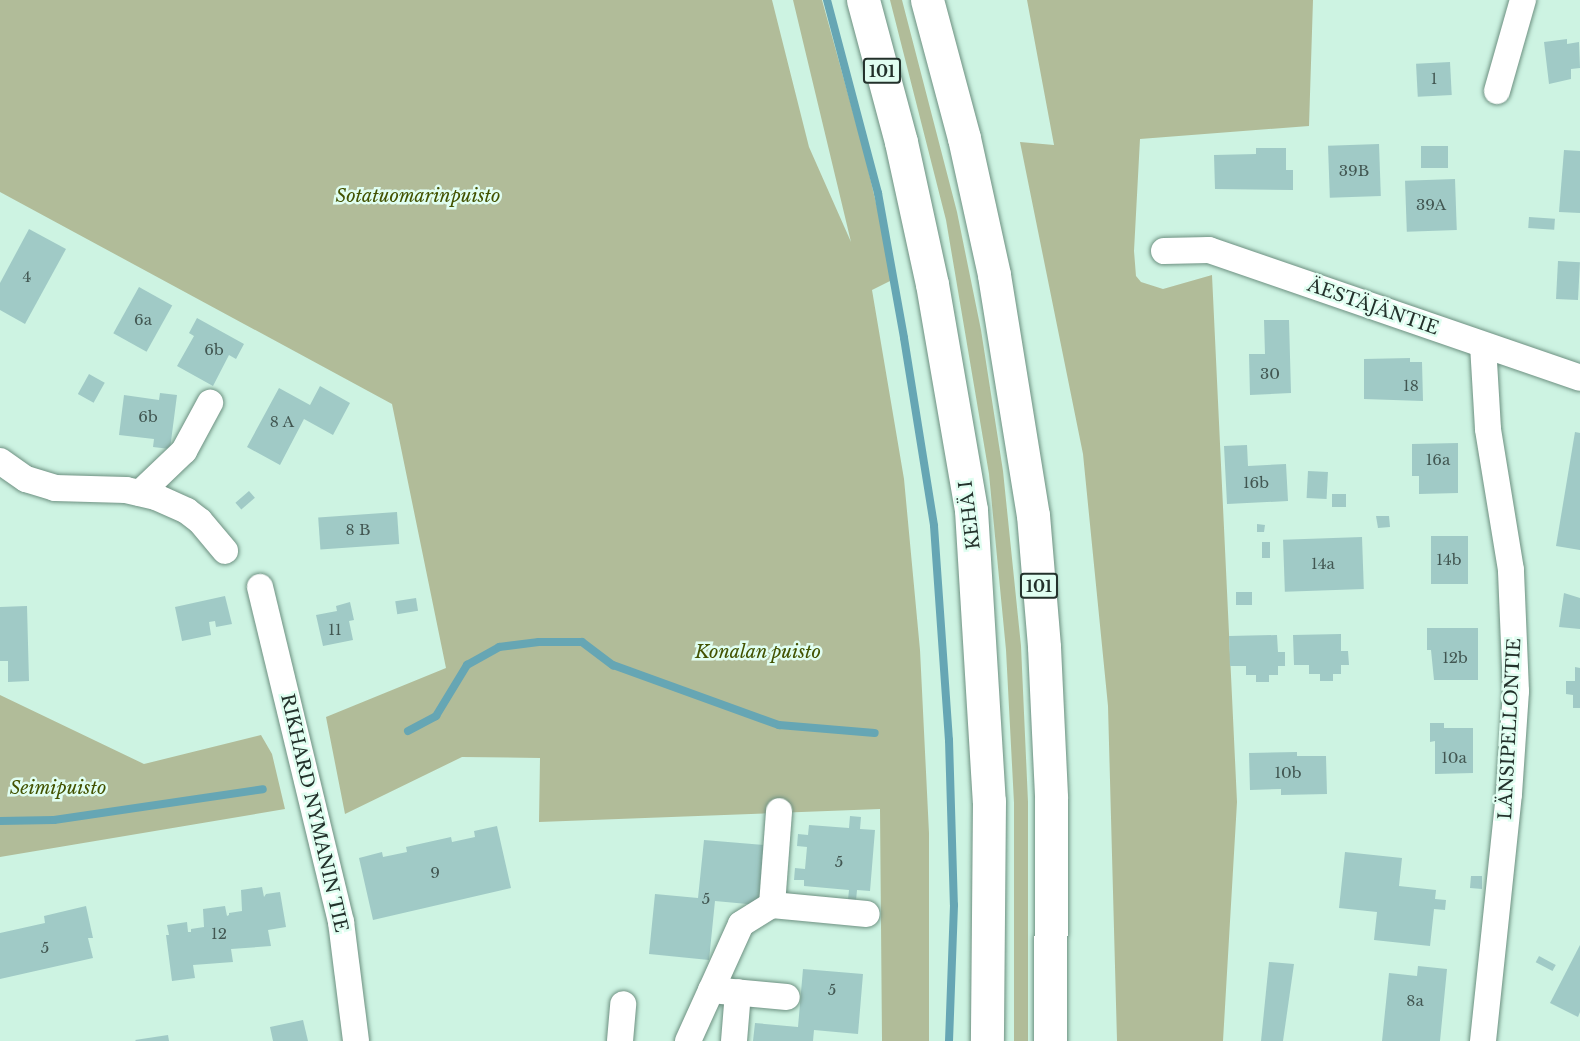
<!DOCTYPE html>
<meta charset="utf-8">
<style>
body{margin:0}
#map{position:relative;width:1580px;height:1041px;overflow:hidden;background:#cdf3e2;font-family:"Libre Baskerville",serif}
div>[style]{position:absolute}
.green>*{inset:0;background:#b1bc99}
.stream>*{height:8px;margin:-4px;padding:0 4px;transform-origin:4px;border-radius:4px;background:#66a6b4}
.building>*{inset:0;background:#a0cac6;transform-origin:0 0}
.roads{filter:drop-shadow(0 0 2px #6d9081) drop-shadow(0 0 2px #6d9081)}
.minor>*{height:26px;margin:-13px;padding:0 13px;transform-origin:13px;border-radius:13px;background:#fff}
.highway>*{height:33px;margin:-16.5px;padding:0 16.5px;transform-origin:16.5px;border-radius:16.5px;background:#fff}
span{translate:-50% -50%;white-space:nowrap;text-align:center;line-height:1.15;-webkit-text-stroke:5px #e0fef1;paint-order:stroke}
.number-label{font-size:15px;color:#425752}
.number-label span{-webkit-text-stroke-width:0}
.shield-label span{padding:2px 4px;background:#e0fef1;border:2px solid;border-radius:4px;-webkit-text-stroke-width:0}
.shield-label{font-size:16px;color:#23312b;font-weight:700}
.park-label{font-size:18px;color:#425200;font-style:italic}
.street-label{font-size:18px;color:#23312b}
</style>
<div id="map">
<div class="green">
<i style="clip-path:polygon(0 0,772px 0,809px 147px,851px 242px,793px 0,822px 0,864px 152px,894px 279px,872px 290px,904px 479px,920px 650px,929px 833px,929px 1041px,882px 1041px,880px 809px,539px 822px,540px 758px,462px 757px,345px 814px,326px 717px,446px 668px,392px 404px,0 192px)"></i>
<i style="clip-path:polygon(890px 0,902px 0,957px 212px,981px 330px,1003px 471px,1021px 646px,1028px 802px,1028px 1041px,1014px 1041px,1014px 803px,1006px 650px,989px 474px,946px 220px)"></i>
<i style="clip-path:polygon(1027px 0,1313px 0,1309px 126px,1140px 139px,1134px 251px,1136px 276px,1141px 282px,1163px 289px,1212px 275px,1237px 802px,1223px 1041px,1117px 1041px,1108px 706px,1083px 454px,1020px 142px,1054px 145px)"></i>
<i style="clip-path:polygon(0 695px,144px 764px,261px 735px,272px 754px,285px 809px,0 857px)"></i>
</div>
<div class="stream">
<i style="left:827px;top:0;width:200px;rotate:75.2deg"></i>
<i style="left:878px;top:193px;width:147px;rotate:79.8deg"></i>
<i style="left:904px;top:338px;width:190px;rotate:80.9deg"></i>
<i style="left:934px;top:526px;width:215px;rotate:86deg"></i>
<i style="left:949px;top:740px;width:165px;rotate:88.3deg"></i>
<i style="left:954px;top:905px;width:136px;rotate:92.1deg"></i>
<i style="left:408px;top:731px;width:32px;rotate:-28deg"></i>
<i style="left:436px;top:716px;width:60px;rotate:-58.7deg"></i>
<i style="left:467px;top:665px;width:37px;rotate:-29deg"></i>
<i style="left:499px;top:647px;width:40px;rotate:-7.1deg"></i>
<i style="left:539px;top:642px;width:43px"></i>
<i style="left:582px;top:642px;width:39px;rotate:37deg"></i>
<i style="left:613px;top:665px;width:177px;rotate:19.9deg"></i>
<i style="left:779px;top:725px;width:96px;rotate:4.8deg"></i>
<i style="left:0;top:821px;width:54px;rotate:-1.1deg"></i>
<i style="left:54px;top:820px;width:211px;rotate:-8.4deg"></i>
</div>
<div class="building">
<i style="clip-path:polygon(1567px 39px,1567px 44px,1579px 42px,1580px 68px,1571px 69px,1571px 79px,1549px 84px,1544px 42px)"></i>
<i style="left:1450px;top:62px;width:33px;height:34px;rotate:87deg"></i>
<i style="left:1379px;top:144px;width:52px;height:51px;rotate:88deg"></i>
<i style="left:1448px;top:146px;width:22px;height:27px;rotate:90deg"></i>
<i style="clip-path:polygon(1256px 148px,1286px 148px,1286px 170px,1293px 170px,1293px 190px,1215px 189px,1214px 155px,1256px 154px)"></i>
<i style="clip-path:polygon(1564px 150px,1580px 151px,1580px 213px,1559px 212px)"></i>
<i style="left:1455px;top:179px;width:51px;height:50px;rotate:88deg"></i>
<i style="left:1529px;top:217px;width:26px;height:11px;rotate:4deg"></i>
<i style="clip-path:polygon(29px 229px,66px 249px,25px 324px,0 310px,0 283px)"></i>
<i style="left:1558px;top:261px;width:22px;height:38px;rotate:3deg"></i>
<i style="left:139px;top:287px;width:38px;height:53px;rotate:29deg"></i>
<i style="clip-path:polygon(197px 318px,244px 344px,236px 359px,229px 355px,213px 386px,177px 366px,194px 336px,189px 333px)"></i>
<i style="clip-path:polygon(1264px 320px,1289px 320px,1291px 393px,1250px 395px,1249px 354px,1265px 354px)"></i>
<i style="clip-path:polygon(1410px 358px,1410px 362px,1422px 362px,1423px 401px,1364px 399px,1364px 359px)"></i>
<i style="left:89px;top:374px;width:18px;height:23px;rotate:29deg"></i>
<i style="clip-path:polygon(320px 386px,350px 403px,333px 435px,304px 419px,280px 465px,247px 447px,279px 388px,310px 405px)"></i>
<i style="clip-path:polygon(160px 393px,177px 395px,170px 449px,153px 447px,154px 439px,119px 435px,124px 395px,159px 400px)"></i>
<i style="clip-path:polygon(1575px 432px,1580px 433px,1580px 550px,1556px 546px)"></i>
<i style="clip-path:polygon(1458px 443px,1458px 493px,1419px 494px,1419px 476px,1412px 476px,1412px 444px)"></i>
<i style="clip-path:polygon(1247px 445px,1248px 466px,1286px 464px,1288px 501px,1227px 504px,1224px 446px)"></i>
<i style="left:1308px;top:471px;width:20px;height:27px;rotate:3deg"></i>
<i style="left:249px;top:491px;width:9px;height:18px;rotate:49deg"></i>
<i style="left:1346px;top:494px;width:13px;height:14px;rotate:90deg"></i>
<i style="left:397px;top:512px;width:32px;height:79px;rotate:86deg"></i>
<i style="clip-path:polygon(1376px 516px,1389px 516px,1390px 527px,1378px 528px)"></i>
<i style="clip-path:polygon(1257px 524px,1265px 525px,1264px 532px,1257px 532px)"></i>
<i style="left:1431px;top:536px;width:37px;height:48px"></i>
<i style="left:1362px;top:537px;width:52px;height:79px;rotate:88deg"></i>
<i style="left:1262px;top:542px;width:8px;height:16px"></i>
<i style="left:1236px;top:592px;width:16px;height:13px"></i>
<i style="clip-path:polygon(1564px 593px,1580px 598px,1580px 629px,1559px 627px)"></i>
<i style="clip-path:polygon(225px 596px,232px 624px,216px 627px,215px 621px,209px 622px,211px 635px,182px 641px,175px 607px)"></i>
<i style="left:416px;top:598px;width:13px;height:21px;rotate:81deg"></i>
<i style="clip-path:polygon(350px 602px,354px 620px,349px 621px,353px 640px,323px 646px,316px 615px,337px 611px,336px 606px)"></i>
<i style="clip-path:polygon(27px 606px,29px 681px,8px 682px,8px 661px,0 661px,0 607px)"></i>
<i style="clip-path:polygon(1427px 628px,1478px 628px,1478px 680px,1434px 680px,1431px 650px,1427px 650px)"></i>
<i style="clip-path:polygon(1341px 634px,1341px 651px,1348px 651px,1349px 665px,1341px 665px,1341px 674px,1333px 674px,1333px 681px,1320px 681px,1320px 674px,1309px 674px,1309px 665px,1294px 665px,1293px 635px)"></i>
<i style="clip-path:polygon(1277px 635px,1278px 652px,1285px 652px,1285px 666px,1278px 666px,1278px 675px,1269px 675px,1269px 682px,1256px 682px,1256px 675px,1246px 675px,1246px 666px,1230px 666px,1229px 636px)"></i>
<i style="clip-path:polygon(1575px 667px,1580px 668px,1580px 708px,1573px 708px,1573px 695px,1566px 694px,1566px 681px,1575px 681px)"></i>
<i style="clip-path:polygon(1430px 723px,1444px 723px,1444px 728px,1473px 728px,1473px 773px,1435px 774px,1435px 741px,1430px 742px)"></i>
<i style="clip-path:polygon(1297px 752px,1297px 756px,1326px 756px,1327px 794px,1281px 795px,1281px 789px,1250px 790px,1249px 753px)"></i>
<i style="clip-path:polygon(850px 816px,861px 817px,860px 829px,875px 830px,870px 891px,857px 890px,856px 901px,848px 900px,849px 890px,804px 886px,804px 880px,794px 880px,795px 868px,805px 869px,807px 847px,797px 846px,798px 834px,808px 835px,809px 825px,849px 828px)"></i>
<i style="clip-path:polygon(497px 826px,511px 888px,373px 920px,359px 858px,382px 852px,383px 857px,407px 852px,406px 847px,451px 837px,452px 842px,475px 837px,474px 831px)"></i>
<i style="clip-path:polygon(704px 840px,764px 845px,758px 905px,715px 901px,709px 960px,649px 954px,655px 894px,698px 898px)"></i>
<i style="clip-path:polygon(1345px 852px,1402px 858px,1399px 886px,1436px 890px,1435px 899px,1446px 900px,1445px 910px,1434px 909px,1430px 946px,1374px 940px,1377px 912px,1339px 908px)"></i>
<i style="clip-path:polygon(1471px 876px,1482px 876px,1482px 889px,1470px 888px)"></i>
<i style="clip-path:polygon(262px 887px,264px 897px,266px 894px,280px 892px,286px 927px,268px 930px,271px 946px,231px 949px,233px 962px,193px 965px,195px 978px,172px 981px,166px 935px,169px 935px,167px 925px,187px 922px,188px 932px,191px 932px,191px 929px,204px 927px,203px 909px,225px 906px,227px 916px,229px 915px,229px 913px,242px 911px,241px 890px)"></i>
<i style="clip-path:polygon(86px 906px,93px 938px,88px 938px,93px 958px,0 979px,0 933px,45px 923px,44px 916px)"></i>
<i style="clip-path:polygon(1580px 945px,1580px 1012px,1578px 1017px,1550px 1003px)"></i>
<i style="left:1539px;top:956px;width:19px;height:7px;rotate:28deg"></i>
<i style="clip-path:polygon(1269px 962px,1294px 964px,1283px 1041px,1261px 1041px)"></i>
<i style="clip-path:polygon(1418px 966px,1447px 969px,1440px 1041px,1382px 1041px,1389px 973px,1417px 976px)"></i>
<i style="clip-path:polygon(803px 969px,863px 974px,858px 1034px,814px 1030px,813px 1041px,753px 1041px,755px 1023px,798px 1027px)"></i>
<i style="clip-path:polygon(303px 1020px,308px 1041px,273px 1041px,270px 1027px)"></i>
<i style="clip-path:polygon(168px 1035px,169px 1041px,136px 1041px,135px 1040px)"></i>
</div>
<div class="roads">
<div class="minor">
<i style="left:1497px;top:91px;width:95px;rotate:-74.1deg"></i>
<i style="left:1164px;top:251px;width:45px;rotate:-1.3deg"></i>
<i style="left:1209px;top:250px;width:392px;rotate:19deg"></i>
<i style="left:0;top:461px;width:32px;rotate:35deg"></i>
<i style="left:26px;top:479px;width:30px;rotate:17deg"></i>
<i style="left:55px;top:488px;width:71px;rotate:1.6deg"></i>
<i style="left:126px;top:490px;width:31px;rotate:13deg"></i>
<i style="left:156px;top:497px;width:34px;rotate:24deg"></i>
<i style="left:187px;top:511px;width:16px;rotate:38deg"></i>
<i style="left:200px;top:521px;width:39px;rotate:50deg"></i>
<i style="left:140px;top:493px;width:61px;rotate:-43.7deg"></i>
<i style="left:184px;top:451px;width:55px;rotate:-61.6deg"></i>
<i style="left:260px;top:587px;width:345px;rotate:76.4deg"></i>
<i style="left:341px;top:922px;width:120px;rotate:82.8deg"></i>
<i style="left:772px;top:905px;width:94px;rotate:-85.7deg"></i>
<i style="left:711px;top:990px;width:76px;rotate:5.3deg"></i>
<i style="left:620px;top:1041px;width:37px;rotate:-85deg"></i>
<i style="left:688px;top:1041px;width:128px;rotate:-65.6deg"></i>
<i style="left:741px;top:924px;width:36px;rotate:-32deg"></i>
<i style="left:772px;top:905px;width:95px;rotate:5.4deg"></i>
<i style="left:734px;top:1041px;width:49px;rotate:-85.3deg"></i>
<i style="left:1483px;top:1041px;width:248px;rotate:-84deg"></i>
<i style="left:1509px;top:794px;width:103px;rotate:-86.1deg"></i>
<i style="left:1516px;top:691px;width:121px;rotate:-92.4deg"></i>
<i style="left:1511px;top:570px;width:143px;rotate:-99.3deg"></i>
<i style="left:1488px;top:429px;width:83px;rotate:-93.4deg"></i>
</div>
<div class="highway">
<i style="left:863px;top:0;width:147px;rotate:75deg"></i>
<i style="left:901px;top:142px;width:145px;rotate:77.7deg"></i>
<i style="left:932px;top:284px;width:229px;rotate:80.2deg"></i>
<i style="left:971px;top:510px;width:292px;rotate:86.5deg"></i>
<i style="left:989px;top:801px;width:240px;rotate:90.5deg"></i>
<i style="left:927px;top:0;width:143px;rotate:75deg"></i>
<i style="left:964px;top:138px;width:140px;rotate:77.6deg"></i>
<i style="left:994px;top:275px;width:243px;rotate:80.8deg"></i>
<i style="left:1033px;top:515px;width:132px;rotate:85.2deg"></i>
<i style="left:1044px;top:647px;width:151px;rotate:87.3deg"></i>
<i style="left:1051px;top:798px;width:243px;rotate:90.2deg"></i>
</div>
</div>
<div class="number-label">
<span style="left:1434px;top:79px">1</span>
<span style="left:1354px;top:171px">39B</span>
<span style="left:1431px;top:205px">39A</span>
<span style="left:27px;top:277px">4</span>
<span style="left:143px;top:320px">6a</span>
<span style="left:214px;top:350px">6b</span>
<span style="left:1270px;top:374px">30</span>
<span style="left:1411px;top:386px">18</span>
<span style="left:148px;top:417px">6b</span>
<span style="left:282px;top:422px">8 A</span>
<span style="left:1438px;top:460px">16a</span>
<span style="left:1256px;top:483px">16b</span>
<span style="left:358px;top:530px">8 B</span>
<span style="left:1449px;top:560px">14b</span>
<span style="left:1323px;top:564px">14a</span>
<span style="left:335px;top:630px">11</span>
<span style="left:1455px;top:658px">12b</span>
<span style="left:1454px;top:758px">10a</span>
<span style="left:1288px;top:773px">10b</span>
<span style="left:839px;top:862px">5</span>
<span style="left:435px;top:873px">9</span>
<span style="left:706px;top:899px">5</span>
<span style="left:219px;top:934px">12</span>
<span style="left:45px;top:948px">5</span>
<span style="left:832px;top:990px">5</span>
<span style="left:1415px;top:1001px">8a</span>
</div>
<div class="shield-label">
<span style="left:882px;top:71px">101</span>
<span style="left:1039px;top:586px">101</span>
</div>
<div class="park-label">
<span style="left:418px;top:196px">Sotatuomarinpuisto</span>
<span style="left:758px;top:652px">Konalan puisto</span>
<span style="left:58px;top:788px">Seimipuisto</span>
</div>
<div class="street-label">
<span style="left:1373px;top:307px;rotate:19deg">ÄESTÄJÄNTIE</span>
<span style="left:970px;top:515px;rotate:-97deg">KEHÄ I</span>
<span style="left:1510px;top:729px;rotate:-87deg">LÄNSIPELLONTIE</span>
<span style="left:314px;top:813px;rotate:77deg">RIKHARD NYMANIN TIE</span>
</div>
</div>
